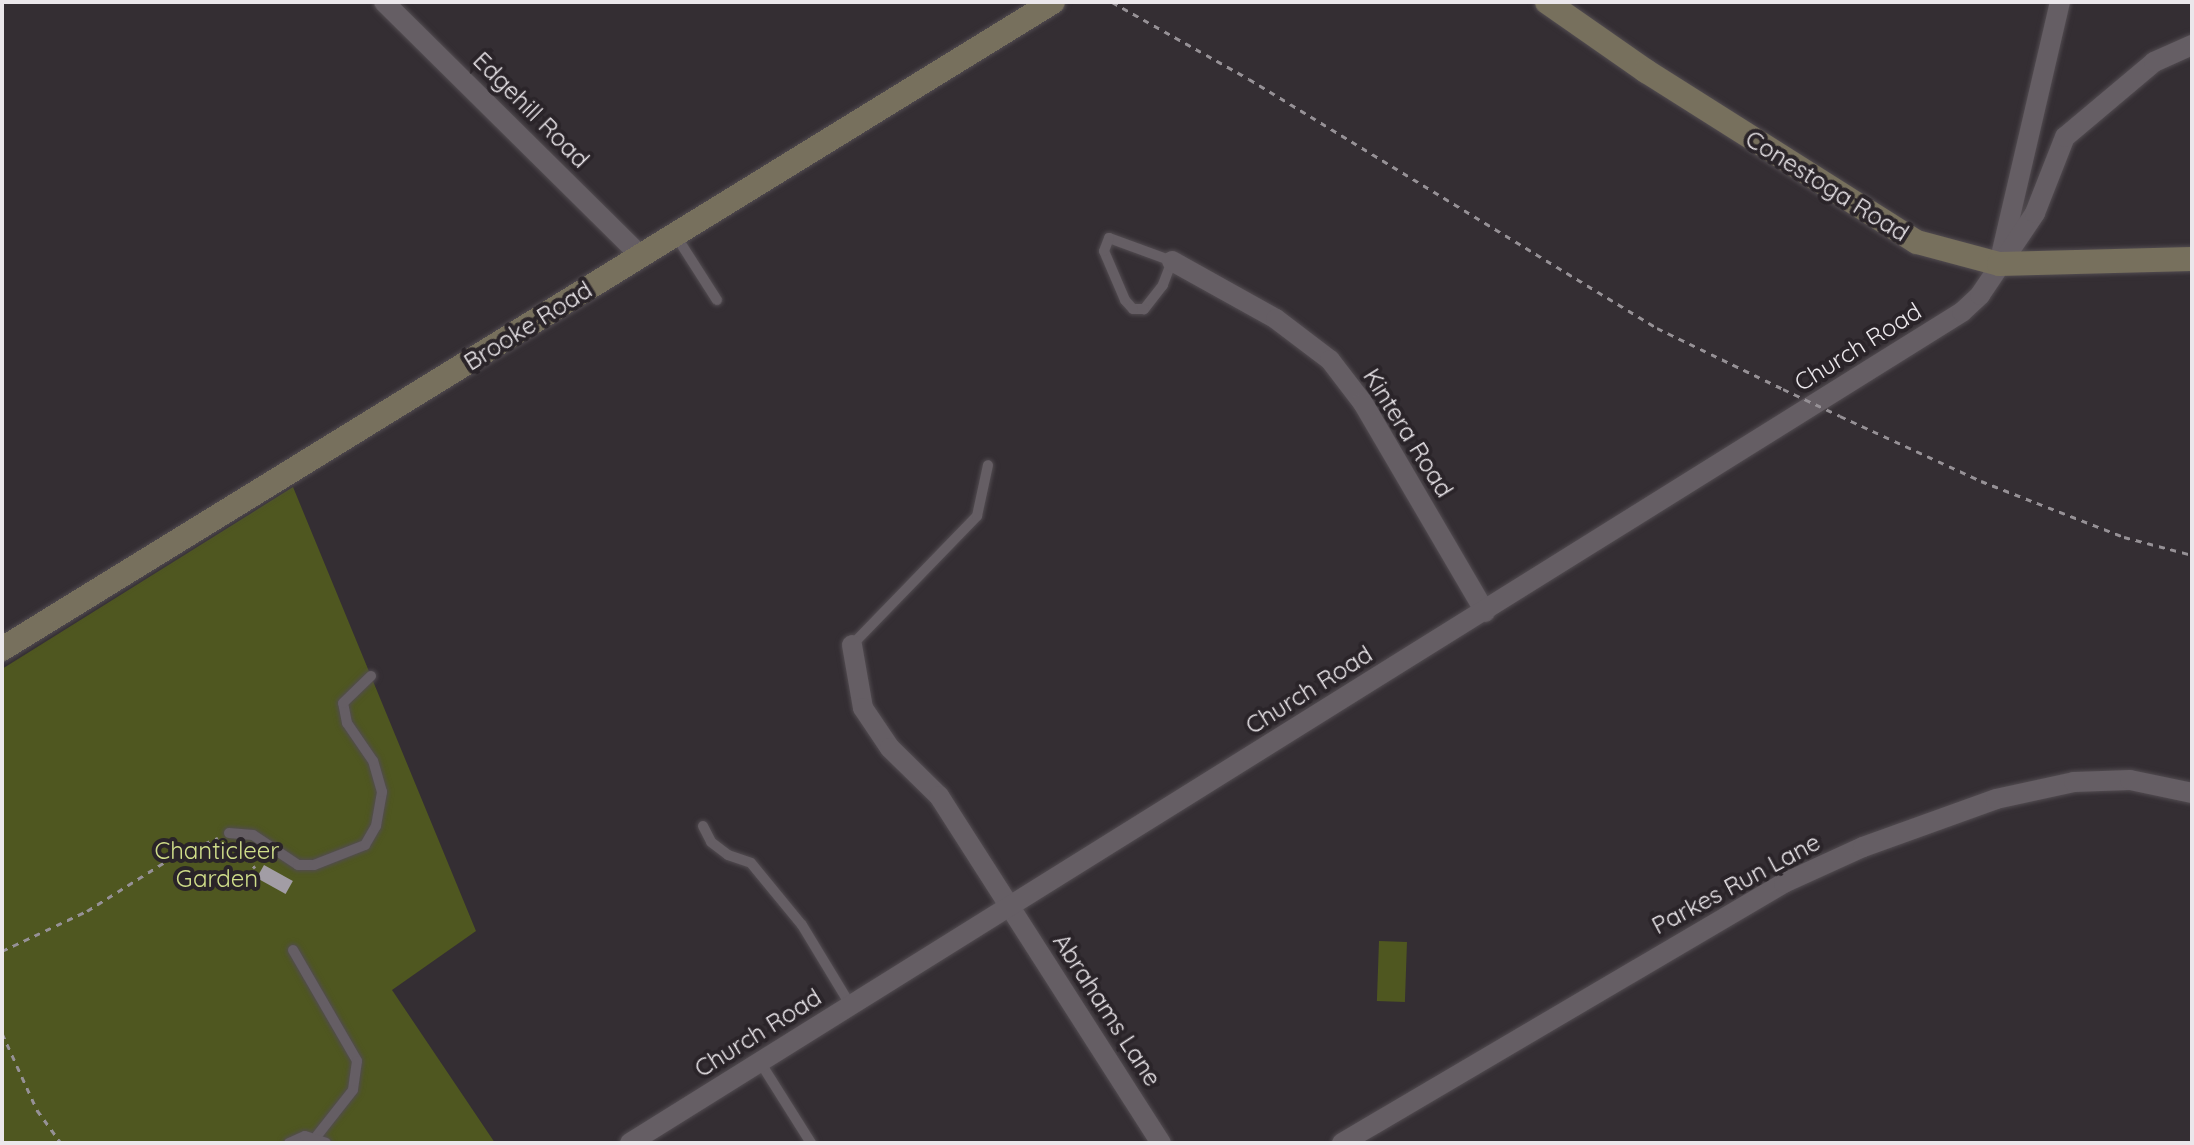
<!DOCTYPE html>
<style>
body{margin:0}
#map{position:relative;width:2194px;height:1145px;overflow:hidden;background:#342e33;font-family:Quicksand,sans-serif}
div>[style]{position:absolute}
.green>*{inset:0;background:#4f5720;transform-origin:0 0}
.building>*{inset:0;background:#a29da5;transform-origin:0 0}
.path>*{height:3px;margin-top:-1.5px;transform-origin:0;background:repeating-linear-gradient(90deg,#969196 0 6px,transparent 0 12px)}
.roads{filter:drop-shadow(0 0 2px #524c51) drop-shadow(0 0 2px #524c51)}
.lane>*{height:10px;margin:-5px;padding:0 5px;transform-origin:5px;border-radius:5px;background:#655e64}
.street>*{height:20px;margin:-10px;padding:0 10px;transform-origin:10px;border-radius:10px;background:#655e64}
.secondary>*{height:24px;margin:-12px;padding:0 12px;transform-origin:12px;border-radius:12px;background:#77705d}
.path-bridge>*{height:3px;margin-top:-1.5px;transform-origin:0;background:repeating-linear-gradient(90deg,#969196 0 6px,transparent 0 12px)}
span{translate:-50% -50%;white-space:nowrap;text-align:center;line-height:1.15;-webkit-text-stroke:8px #2a2429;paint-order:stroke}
.street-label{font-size:24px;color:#ebe7eb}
.park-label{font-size:24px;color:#d0de8a}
.frame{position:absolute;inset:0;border:4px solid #ebe7eb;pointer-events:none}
</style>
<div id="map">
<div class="green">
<i style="clip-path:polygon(293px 487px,476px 931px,392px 990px,495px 1143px,2px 1143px,2px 669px)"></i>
<i style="left:1379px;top:941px;width:28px;height:60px;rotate:2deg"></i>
</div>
<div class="building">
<i style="left:264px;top:865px;width:33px;height:15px;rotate:29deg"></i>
</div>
<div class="path">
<i style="left:1112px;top:2px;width:157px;rotate:29.3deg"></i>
<i style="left:1249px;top:79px;width:478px;rotate:31.4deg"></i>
<i style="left:1657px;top:328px;width:140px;rotate:25.8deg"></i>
<i style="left:1840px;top:416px;width:155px;rotate:24.7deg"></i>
<i style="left:1981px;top:481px;width:154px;rotate:21.4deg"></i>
<i style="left:2124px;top:537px;width:70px;rotate:14.8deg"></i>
<i style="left:237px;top:848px;width:27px;rotate:48deg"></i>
<i style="left:2px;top:951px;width:94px;rotate:-25.2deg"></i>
<i style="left:87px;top:911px;width:99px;rotate:-32.2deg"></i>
<i style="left:171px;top:858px;width:51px;rotate:-23.1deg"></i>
<i style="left:2px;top:1033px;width:85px;rotate:65.6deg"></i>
<i style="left:37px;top:1110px;width:41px;rotate:54deg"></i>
</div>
<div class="roads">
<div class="lane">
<i style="left:676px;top:236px;width:76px;rotate:57.4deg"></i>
<i style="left:1109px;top:238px;width:67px;rotate:20.1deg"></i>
<i style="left:1172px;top:261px;width:26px;rotate:111deg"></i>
<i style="left:1163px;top:285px;width:31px;rotate:128deg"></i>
<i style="left:1144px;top:309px;width:11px;rotate:180deg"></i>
<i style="left:1133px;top:309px;width:12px;rotate:-132deg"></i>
<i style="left:1125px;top:300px;width:53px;rotate:-113.2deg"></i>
<i style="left:1104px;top:251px;width:14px;rotate:-69deg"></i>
<i style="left:852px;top:645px;width:180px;rotate:-45.9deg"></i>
<i style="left:977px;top:516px;width:52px;rotate:-77.8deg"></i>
<i style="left:703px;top:826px;width:18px;rotate:63deg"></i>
<i style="left:711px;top:842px;width:21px;rotate:37deg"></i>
<i style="left:728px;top:855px;width:24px;rotate:19deg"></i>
<i style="left:751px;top:863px;width:80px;rotate:50.6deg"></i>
<i style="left:802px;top:925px;width:95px;rotate:58.8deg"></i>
<i style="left:229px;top:833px;width:24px;rotate:5deg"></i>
<i style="left:253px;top:835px;width:54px;rotate:33.7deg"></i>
<i style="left:298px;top:865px;width:16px"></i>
<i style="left:314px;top:865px;width:55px;rotate:-21.4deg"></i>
<i style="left:365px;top:845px;width:22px;rotate:-60deg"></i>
<i style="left:376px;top:826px;width:35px;rotate:-80deg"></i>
<i style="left:382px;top:792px;width:32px;rotate:-106deg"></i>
<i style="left:373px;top:761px;width:46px;rotate:-124.4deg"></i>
<i style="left:347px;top:723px;width:20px;rotate:-101deg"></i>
<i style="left:343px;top:703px;width:39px;rotate:-44deg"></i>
<i style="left:293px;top:950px;width:128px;rotate:60deg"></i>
<i style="left:357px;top:1061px;width:29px;rotate:98deg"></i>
<i style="left:353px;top:1090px;width:60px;rotate:128.2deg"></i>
<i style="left:760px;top:1062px;width:96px;rotate:57.8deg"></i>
<i style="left:289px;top:1143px;width:17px;rotate:-24deg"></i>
<i style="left:305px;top:1136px;width:22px;rotate:18deg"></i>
</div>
<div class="street">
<i style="left:384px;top:2px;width:361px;rotate:44.7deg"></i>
<i style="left:2002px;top:251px;width:256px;rotate:-76.9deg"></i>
<i style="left:1172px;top:261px;width:119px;rotate:29.1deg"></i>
<i style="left:1276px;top:319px;width:68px;rotate:37.2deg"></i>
<i style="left:1330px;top:360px;width:54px;rotate:52.5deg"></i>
<i style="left:1363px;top:403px;width:242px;rotate:59.7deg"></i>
<i style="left:852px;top:645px;width:64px;rotate:80.1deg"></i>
<i style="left:863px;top:708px;width:48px;rotate:56deg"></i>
<i style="left:890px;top:748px;width:69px;rotate:44.4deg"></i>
<i style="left:939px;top:796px;width:412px;rotate:57.4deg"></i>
<i style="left:630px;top:1143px;width:1570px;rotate:-31.96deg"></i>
<i style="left:1962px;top:312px;width:25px;rotate:-43deg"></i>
<i style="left:1980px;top:295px;width:99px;rotate:-56.1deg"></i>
<i style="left:2035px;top:213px;width:82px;rotate:-68.5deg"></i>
<i style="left:2065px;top:137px;width:116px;rotate:-40.1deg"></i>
<i style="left:2154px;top:62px;width:42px;rotate:-24.1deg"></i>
<i style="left:1342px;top:1143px;width:513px;rotate:-30.47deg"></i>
<i style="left:1784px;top:883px;width:87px;rotate:-24.5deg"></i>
<i style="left:1863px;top:847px;width:141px;rotate:-19.8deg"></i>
<i style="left:1996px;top:799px;width:80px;rotate:-12.3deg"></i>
<i style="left:2074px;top:782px;width:56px;rotate:-2deg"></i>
<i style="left:2130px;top:780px;width:63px;rotate:11.8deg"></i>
</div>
<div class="secondary">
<i style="left:1547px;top:2px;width:121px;rotate:34.9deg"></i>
<i style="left:1646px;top:71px;width:320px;rotate:32.3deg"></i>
<i style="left:1917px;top:242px;width:85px;rotate:15deg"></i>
<i style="left:1999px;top:264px;width:193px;rotate:-1.5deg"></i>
<i style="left:2px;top:649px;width:1234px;rotate:-31.62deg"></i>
</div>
</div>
<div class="path-bridge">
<i style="left:1783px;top:389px;width:63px;rotate:25.3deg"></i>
</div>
<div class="street-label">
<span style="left:531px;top:110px;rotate:45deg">Edgehill Road</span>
<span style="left:1827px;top:186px;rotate:32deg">Conestoga Road</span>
<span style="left:528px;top:326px;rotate:-32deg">Brooke Road</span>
<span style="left:1858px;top:347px;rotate:-32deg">Church Road</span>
<span style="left:1408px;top:433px;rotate:58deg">Kintera Road</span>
<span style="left:1309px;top:690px;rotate:-32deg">Church Road</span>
<span style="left:1736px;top:884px;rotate:-28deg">Parkes Run Lane</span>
<span style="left:1107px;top:1010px;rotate:57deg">Abrahams Lane</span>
<span style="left:758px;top:1033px;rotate:-32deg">Church Road</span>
</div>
<div class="park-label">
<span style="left:217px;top:865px">Chanticleer<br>Garden</span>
</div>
<div class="frame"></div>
</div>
